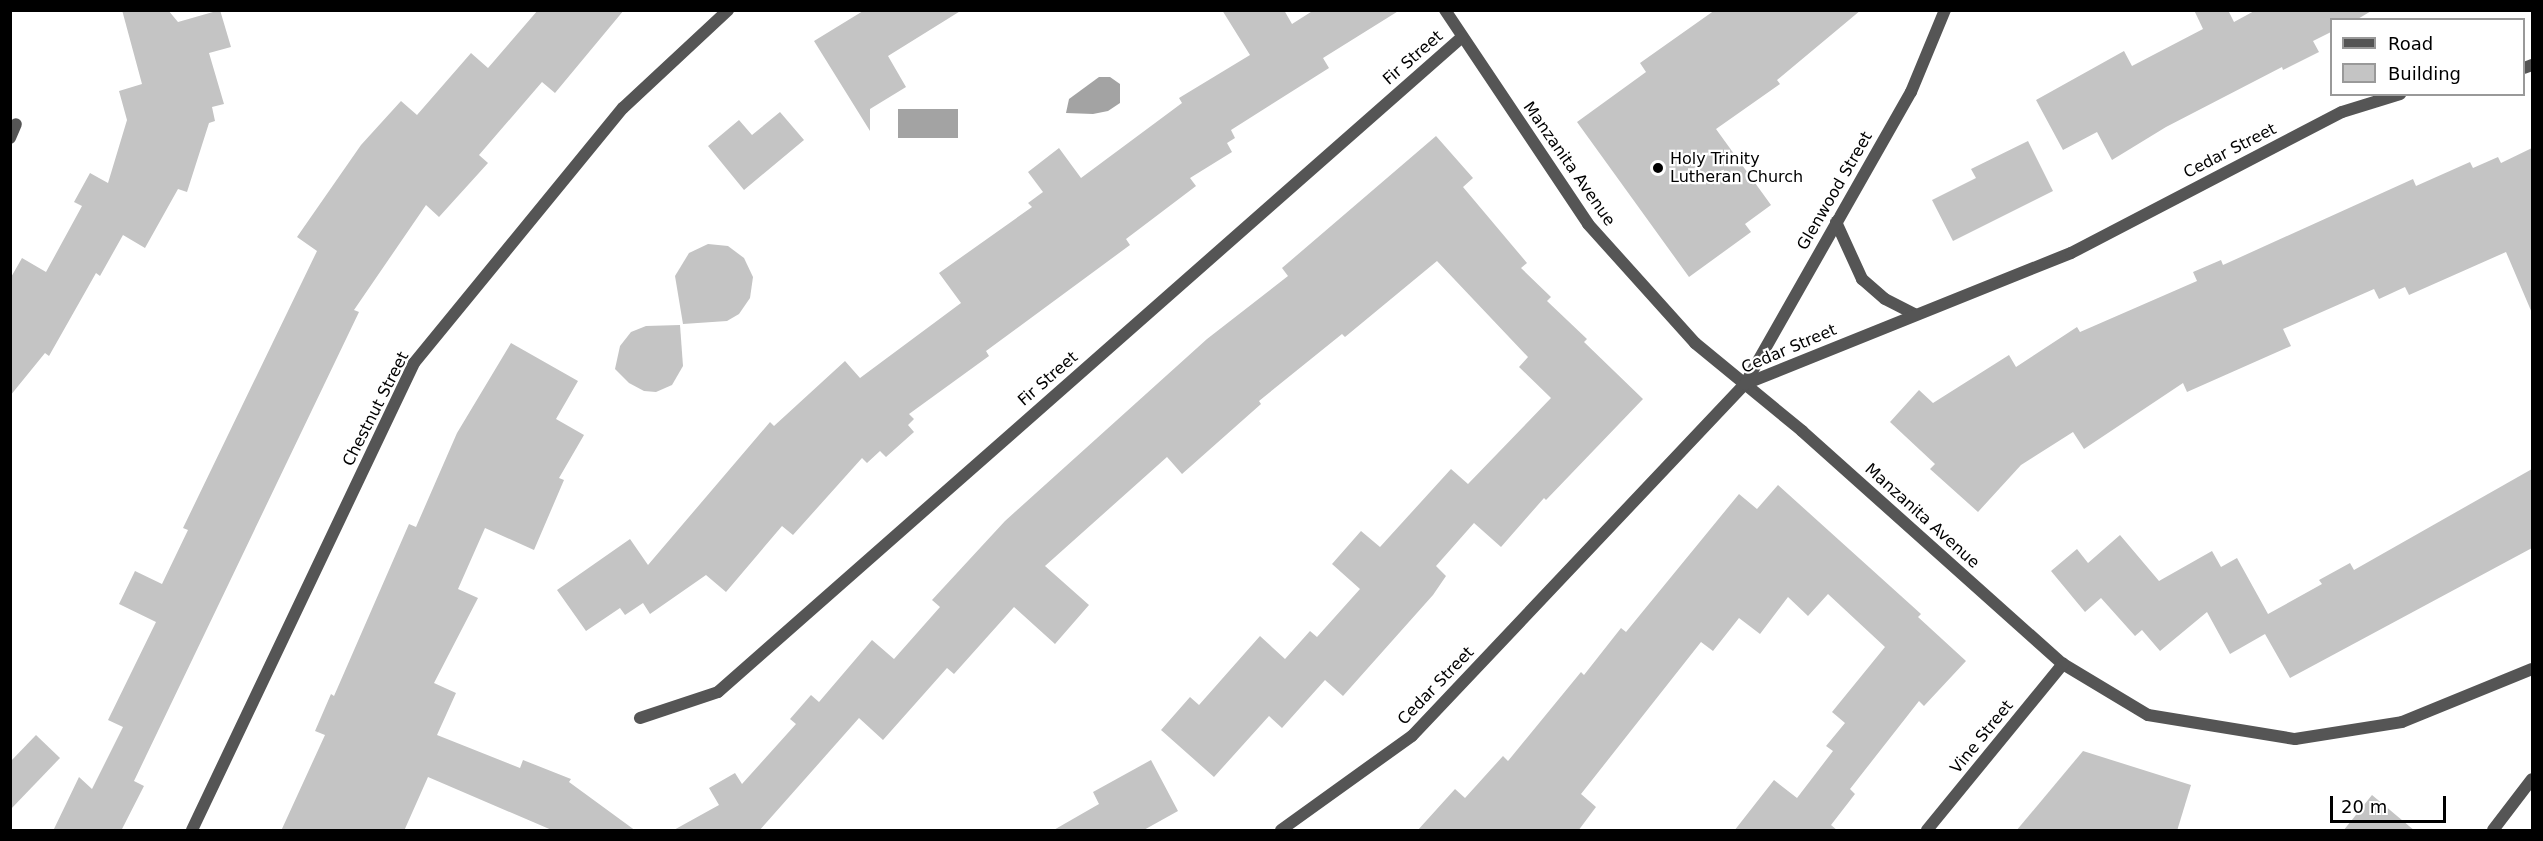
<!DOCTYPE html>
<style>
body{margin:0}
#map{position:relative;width:2543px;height:841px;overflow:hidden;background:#fff;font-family:"DejaVu Sans",sans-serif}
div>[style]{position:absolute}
.water>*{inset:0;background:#a3a3a3;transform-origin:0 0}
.building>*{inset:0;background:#c4c4c4}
.street>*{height:12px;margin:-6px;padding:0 6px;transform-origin:6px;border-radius:6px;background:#555}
.dots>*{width:16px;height:16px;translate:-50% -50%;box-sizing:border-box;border:3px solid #fff;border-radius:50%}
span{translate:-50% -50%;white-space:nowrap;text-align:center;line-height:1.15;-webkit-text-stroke:4.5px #fff;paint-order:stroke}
.street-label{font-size:16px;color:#000}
.poi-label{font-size:16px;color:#000}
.left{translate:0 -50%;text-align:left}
.frame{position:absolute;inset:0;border:12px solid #000;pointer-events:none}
.legend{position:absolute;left:2330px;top:18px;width:195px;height:78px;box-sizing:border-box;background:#fff;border:2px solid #999;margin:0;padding:8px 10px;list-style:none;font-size:18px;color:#000}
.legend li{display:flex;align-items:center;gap:12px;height:30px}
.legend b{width:30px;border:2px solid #999}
.scale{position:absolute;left:2330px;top:796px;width:116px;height:27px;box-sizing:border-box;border:3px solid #000;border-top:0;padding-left:8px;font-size:18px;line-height:21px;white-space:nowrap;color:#000;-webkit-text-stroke:4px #fff;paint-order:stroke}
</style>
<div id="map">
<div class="water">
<i style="clip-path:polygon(1099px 77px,1110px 77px,1120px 84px,1120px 103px,1108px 111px,1093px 114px,1066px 113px,1069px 99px)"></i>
<i style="left:958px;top:109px;width:29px;height:60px;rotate:90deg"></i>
</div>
<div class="building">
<i style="clip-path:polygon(122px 10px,168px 10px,178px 22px,220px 10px,231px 47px,209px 53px,224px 104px,212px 107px,215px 121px,209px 123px,187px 192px,178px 189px,145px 248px,123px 235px,100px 276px,96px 273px,49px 356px,45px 353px,10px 396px,10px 279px,22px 258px,46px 272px,82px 206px,74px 202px,90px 173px,108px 183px,127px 120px,119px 91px,142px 84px)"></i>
<i style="clip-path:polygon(538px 10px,624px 10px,555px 93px,542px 82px,479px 155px,488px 163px,439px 217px,426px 205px,354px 310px,359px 312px,134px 781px,144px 786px,121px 831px,53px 831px,79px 777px,92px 789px,123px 727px,108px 720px,156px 622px,119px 604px,135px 571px,162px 584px,188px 530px,183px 528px,317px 251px,297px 237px,361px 145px,401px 101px,417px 115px,471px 53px,488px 68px)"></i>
<i style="clip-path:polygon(962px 10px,888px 56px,906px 87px,870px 109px,870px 131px,814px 41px,863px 11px)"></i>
<i style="clip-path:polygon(1222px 10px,1284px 10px,1292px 24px,1314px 10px,1400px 10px,1323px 58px,1329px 68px,1231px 130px,1235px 138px,1227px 143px,1232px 152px,1190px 178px,1196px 186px,1126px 239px,1130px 245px,986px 351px,989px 356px,909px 414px,914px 419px,908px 425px,914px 432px,886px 457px,880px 451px,867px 463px,862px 458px,793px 535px,782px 526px,726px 592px,706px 575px,650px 614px,643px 603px,625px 615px,620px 608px,586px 631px,557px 590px,630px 539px,648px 565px,770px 422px,774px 426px,845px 361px,860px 378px,961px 303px,939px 273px,1032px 207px,1028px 203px,1043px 192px,1028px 172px,1059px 148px,1081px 178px,1182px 103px,1179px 98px,1250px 55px)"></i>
<i style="clip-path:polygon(1715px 10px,1861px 10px,1777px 80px,1780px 84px,1716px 129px,1771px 205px,1745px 224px,1751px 232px,1689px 277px,1577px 122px,1646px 72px,1640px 63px)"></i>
<i style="clip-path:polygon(2194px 10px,2228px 10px,2234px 22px,2256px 10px,2373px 10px,2356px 20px,2331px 20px,2331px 32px,2313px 41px,2319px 52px,2283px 70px,2282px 67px,2166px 127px,2112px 160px,2097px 132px,2063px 150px,2036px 100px,2124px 51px,2132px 66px,2203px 29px)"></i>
<i style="clip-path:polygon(780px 112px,804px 140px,744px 190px,708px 146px,739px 120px,752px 135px)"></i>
<i style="clip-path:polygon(1436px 136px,1473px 178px,1463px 187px,1527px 263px,1521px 268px,1551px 297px,1547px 301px,1587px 339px,1584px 342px,1643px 399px,1546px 500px,1544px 498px,1501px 547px,1474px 523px,1436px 566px,1446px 576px,1433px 595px,1343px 696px,1325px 680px,1282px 728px,1269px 716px,1214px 777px,1161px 730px,1190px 697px,1199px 705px,1260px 636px,1285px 659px,1310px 631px,1317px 637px,1360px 589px,1332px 564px,1361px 531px,1380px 547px,1451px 469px,1468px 484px,1551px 398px,1519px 367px,1528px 357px,1437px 261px,1345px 337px,1342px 334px,1259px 401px,1261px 404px,1182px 474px,1167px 457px,1045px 566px,1089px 605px,1055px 644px,1014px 607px,954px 674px,947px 668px,883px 740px,859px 718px,759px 831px,672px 831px,719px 805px,709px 788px,735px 773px,742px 784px,796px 724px,790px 719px,811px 695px,819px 702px,872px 640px,894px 659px,940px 607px,932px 600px,1005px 521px,1207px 339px,1288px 276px,1282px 268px)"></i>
<i style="clip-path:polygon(2028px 141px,2053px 191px,1953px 241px,1932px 200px,1976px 178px,1971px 169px)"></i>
<i style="clip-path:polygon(2532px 148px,2532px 313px,2506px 252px,2409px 295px,2405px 287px,2379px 299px,2374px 289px,2283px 329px,2291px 346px,2187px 392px,2183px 383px,2084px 449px,2073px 432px,2021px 465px,1978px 512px,1930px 469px,1935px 464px,1890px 422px,1919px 390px,1933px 403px,2009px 355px,2016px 367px,2077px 327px,2080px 332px,2197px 281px,2193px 272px,2221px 260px,2223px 265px,2413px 179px,2416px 186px,2470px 162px,2473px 168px,2498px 157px,2501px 163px)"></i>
<i style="clip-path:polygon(708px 244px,728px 246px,744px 258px,753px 277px,750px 298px,739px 314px,727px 321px,683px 324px,675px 276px,689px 253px)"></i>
<i style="clip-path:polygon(680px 325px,683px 366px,672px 385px,656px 392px,644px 391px,629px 383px,615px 369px,620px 346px,631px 332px,646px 326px)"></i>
<i style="clip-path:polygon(511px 343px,578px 381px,556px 419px,584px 435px,559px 478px,564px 480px,534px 550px,485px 528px,458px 589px,478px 598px,434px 683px,456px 693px,437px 735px,520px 768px,523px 760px,571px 779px,569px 782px,636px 831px,554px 831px,428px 777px,404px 831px,281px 831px,325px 735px,315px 731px,331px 694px,334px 696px,409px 524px,416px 527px,457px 433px)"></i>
<i style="clip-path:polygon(2532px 469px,2532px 548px,2290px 678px,2265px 634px,2230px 654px,2207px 612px,2160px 651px,2142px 630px,2135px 636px,2101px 598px,2085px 612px,2051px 571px,2077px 549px,2088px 563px,2120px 535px,2159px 581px,2212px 551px,2221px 567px,2237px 558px,2268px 614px,2322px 584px,2319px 580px,2350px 563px,2354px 570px)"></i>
<i style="clip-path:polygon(1778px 485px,1921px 614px,1918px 617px,1966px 661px,1924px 706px,1919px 701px,1850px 789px,1855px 794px,1831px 825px,1838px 831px,1734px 831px,1774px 780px,1797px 798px,1833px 751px,1826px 746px,1845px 723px,1832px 712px,1885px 647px,1828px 594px,1808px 616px,1788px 597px,1760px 634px,1739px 618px,1713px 651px,1701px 642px,1581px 794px,1596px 807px,1578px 831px,1417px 831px,1455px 789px,1465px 798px,1503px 756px,1508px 761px,1581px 672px,1584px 675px,1621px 628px,1626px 632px,1739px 494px,1757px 509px)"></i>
<i style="clip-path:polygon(36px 735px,60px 758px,10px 810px,10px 762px)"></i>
<i style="clip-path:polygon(2083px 751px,2191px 785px,2177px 831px,2016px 831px)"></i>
<i style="clip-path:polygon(1151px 760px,1178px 811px,1142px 831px,1052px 831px,1099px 804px,1093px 792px)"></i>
<i style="clip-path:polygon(2372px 795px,2415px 831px,2343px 831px)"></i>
</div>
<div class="street">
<i style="left:1445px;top:10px;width:257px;rotate:56.2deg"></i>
<i style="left:1588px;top:224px;width:160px;rotate:48deg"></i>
<i style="left:1695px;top:343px;width:139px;rotate:39.4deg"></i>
<i style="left:1802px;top:431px;width:350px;rotate:41.8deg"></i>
<i style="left:2063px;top:664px;width:99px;rotate:31deg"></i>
<i style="left:2148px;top:715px;width:149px;rotate:9.3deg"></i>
<i style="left:2295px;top:739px;width:108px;rotate:-9deg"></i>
<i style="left:2402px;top:722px;width:140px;rotate:-22.2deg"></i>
<i style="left:2524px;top:68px;width:9px;rotate:-21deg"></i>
<i style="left:10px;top:138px;width:15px;rotate:-67deg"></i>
<i style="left:1836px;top:222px;width:63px;rotate:65.5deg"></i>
<i style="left:1862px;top:279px;width:30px;rotate:41deg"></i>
<i style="left:1885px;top:299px;width:33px;rotate:27deg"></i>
<i style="left:1745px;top:384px;width:336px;rotate:-60.4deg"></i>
<i style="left:1911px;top:92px;width:89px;rotate:-67.5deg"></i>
<i style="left:640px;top:718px;width:82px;rotate:-18.4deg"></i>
<i style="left:718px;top:692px;width:991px;rotate:-41.36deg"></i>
<i style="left:192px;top:830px;width:517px;rotate:-64.57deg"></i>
<i style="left:414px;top:363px;width:330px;rotate:-50.7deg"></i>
<i style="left:623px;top:108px;width:144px;rotate:-43deg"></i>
<i style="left:1281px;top:830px;width:161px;rotate:-35.7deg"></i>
<i style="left:1412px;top:736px;width:485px;rotate:-46.6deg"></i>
<i style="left:1745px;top:384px;width:351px;rotate:-21.9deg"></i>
<i style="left:2071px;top:253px;width:305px;rotate:-27.5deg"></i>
<i style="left:2342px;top:112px;width:61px;rotate:-17.2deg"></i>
<i style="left:1927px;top:830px;width:215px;rotate:-50.7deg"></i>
<i style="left:2493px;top:830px;width:64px;rotate:-52.6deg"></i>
</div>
<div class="dots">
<i style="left:1658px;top:168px;background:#000"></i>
</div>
<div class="street-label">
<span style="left:1413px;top:58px;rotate:-41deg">Fir Street</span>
<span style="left:2230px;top:151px;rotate:-27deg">Cedar Street</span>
<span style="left:1569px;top:164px;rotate:55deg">Manzanita Avenue</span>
<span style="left:1835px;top:191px;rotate:-60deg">Glenwood Street</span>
<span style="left:1789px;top:349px;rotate:-23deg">Cedar Street</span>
<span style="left:1048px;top:379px;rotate:-41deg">Fir Street</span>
<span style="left:376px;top:409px;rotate:-63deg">Chestnut Street</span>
<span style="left:1922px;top:516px;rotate:42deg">Manzanita Avenue</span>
<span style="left:1436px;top:686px;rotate:-46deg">Cedar Street</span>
<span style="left:1982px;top:737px;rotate:-51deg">Vine Street</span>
</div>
<div class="poi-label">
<span class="left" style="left:1670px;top:168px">Holy Trinity<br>Lutheran Church</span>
</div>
<div class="frame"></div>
<ul class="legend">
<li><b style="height:8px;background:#555"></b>Road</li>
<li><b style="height:16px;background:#c4c4c4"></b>Building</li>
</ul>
<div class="scale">20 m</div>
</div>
